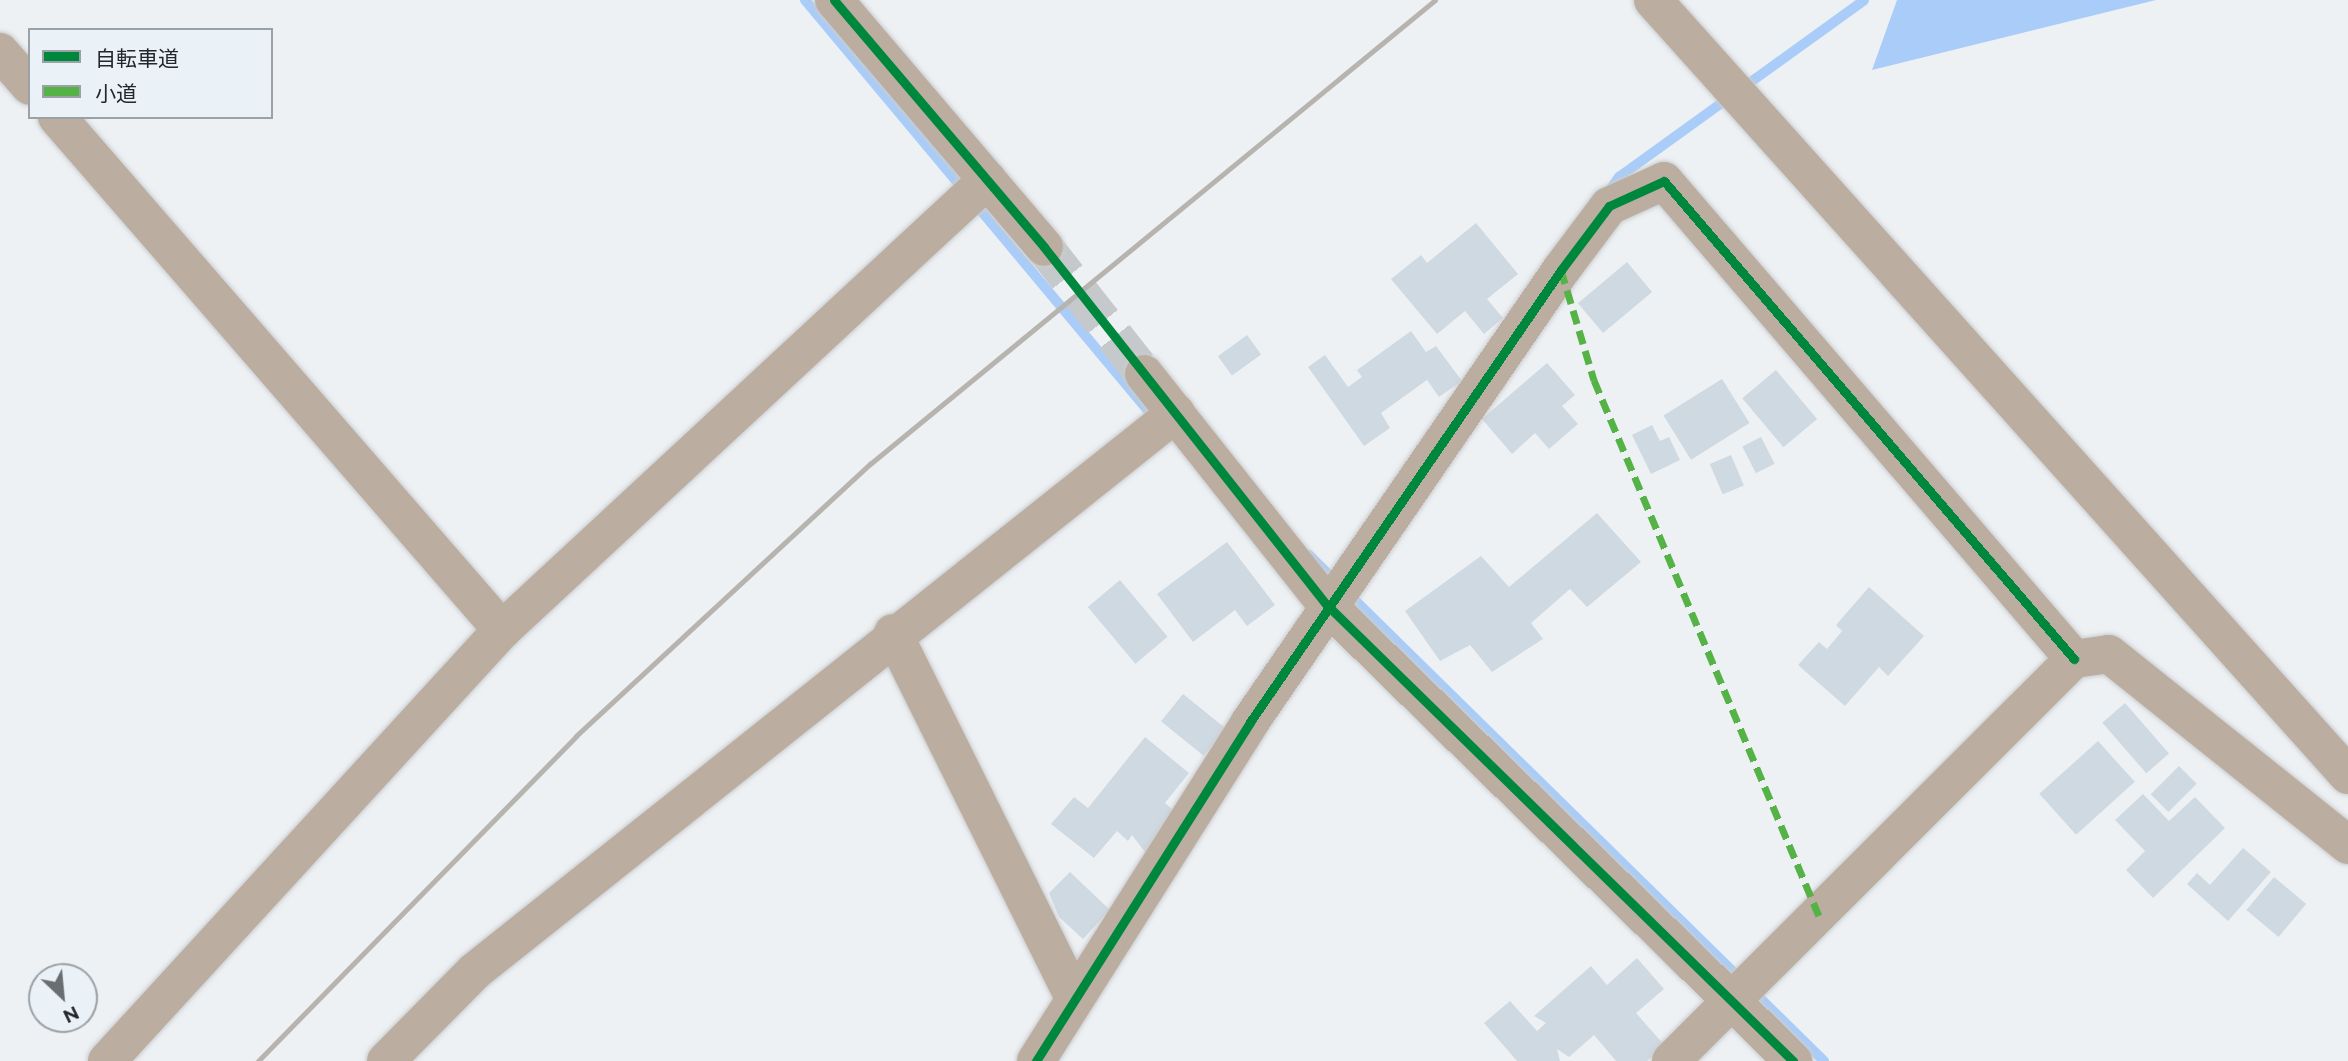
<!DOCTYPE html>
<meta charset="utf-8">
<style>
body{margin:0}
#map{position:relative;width:2348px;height:1061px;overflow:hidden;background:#eef1f4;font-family:Raleway,"Noto Sans JP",sans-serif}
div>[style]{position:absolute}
.water>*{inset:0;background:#a9ccf8}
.stream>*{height:10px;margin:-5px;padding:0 5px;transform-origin:5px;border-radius:5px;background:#a9ccf8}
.building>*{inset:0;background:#cfd9e2;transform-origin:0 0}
.minor-tunnel>*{height:38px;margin-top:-19px;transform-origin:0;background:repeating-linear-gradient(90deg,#c6c9cb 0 38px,transparent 0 57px)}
.roads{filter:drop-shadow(0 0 2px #cacdcf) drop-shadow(0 0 2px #cacdcf)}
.minor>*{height:38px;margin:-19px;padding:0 19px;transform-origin:19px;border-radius:19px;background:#bbaea0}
.tertiary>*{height:38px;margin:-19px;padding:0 19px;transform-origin:19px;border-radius:19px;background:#bbaea0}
.rail>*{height:5px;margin:-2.5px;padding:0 2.5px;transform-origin:2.5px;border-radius:2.5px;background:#b7b4b0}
.quiet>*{height:7px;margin-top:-3.5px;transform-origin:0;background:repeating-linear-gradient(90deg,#55b246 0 14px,transparent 0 21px)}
.cycleway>*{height:9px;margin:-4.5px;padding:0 4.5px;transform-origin:4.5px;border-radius:4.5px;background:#00873e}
span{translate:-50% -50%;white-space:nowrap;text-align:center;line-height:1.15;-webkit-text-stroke:6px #eaf2f8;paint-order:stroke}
.legend{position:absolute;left:28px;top:28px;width:245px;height:91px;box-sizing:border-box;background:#eaf2f8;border:2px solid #9ba1a5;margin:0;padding:9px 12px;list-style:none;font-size:21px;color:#242729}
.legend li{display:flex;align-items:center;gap:14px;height:35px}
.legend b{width:35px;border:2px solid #9ba1a5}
.north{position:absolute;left:28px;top:963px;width:70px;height:70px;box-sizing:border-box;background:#eaf2f8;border:2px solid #9ba1a5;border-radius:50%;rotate:154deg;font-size:19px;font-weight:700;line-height:28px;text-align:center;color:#242729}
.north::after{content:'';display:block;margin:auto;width:24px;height:32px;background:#6b6e70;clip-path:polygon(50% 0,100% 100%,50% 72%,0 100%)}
</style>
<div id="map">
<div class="water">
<i style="clip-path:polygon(1897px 0,2156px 0,1872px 70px)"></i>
</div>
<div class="stream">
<i style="left:805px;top:0;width:546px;rotate:50.13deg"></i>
<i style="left:1607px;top:194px;width:21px;rotate:-55deg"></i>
<i style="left:1619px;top:177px;width:302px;rotate:-35.8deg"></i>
<i style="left:1309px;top:555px;width:722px;rotate:44.49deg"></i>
</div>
<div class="building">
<i style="clip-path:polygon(1476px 223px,1518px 274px,1487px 299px,1503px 318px,1484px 334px,1465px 311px,1437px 334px,1391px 279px,1421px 255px,1427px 263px)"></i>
<i style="left:1627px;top:262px;width:39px;height:64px;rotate:50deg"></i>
<i style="clip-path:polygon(1411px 331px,1426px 352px,1436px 346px,1462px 381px,1439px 397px,1427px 380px,1381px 413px,1390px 428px,1364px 446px,1308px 367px,1325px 355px,1348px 387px,1362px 377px,1357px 370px)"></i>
<i style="left:1247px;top:335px;width:24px;height:36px;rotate:54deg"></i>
<i style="clip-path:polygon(1547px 363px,1575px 395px,1562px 406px,1578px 424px,1549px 449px,1535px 433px,1512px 454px,1482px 419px)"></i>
<i style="left:1776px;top:370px;width:64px;height:44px;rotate:50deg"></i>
<i style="left:1722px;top:379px;width:52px;height:69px;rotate:58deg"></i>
<i style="clip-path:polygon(1652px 425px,1660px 441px,1669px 437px,1680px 460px,1651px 474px,1632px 435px)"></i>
<i style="left:1761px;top:437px;width:30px;height:21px;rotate:63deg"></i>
<i style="left:1731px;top:455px;width:33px;height:23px;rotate:67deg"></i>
<i style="clip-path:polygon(1597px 513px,1641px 562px,1587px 607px,1570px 589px,1531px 623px,1543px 639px,1492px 672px,1470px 645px,1440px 661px,1405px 611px,1481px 556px,1509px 587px)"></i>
<i style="clip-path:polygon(1227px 542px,1275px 605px,1247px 626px,1235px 610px,1193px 642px,1157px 594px)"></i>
<i style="left:1120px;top:580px;width:74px;height:42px;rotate:50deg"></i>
<i style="clip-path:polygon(1869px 587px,1924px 636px,1888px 676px,1879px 667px,1845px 706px,1798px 665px,1819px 642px,1827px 649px,1842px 631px,1836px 625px)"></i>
<i style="left:1183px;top:694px;width:55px;height:35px;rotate:39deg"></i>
<i style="left:2125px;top:703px;width:67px;height:30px;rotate:49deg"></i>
<i style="clip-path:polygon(1145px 737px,1189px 773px,1165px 803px,1180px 816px,1148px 856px,1132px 835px,1128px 841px,1117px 831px,1094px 858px,1051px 824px,1074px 797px,1088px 808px)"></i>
<i style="left:2098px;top:741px;width:55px;height:79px;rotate:48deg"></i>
<i style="left:2179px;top:766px;width:25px;height:40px;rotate:45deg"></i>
<i style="clip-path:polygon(2143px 794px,2169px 821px,2195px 797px,2225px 828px,2153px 898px,2126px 870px,2145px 851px,2115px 820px)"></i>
<i style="clip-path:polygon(2243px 848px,2271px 872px,2228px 921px,2187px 884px,2197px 873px,2210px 885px)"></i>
<i style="clip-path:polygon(1070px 872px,1110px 910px,1083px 939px,1059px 917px,1049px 893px)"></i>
<i style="left:2274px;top:877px;width:42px;height:43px;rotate:40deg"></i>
<i style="clip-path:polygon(1637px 958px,1664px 989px,1636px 1013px,1665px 1046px,1647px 1061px,1616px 1061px,1594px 1035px,1569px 1057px,1557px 1049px,1560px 1061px,1517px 1061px,1484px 1023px,1510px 1001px,1537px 1031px,1546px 1023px,1534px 1016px,1591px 966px,1607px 985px)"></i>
</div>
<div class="minor-tunnel">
<i style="left:1044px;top:247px;width:162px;rotate:51.8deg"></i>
</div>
<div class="roads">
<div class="minor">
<i style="left:834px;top:0;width:324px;rotate:49.6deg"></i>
<i style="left:0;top:52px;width:45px;rotate:48.6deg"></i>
<i style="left:57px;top:117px;width:679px;rotate:49.06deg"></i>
<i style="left:1144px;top:374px;width:296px;rotate:51.6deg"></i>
<i style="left:1328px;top:606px;width:651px;rotate:44.38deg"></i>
<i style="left:893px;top:633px;width:405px;rotate:63.6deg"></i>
<i style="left:107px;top:1061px;width:585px;rotate:-47.5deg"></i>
<i style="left:502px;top:630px;width:662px;rotate:-42.86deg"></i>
<i style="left:386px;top:1061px;width:127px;rotate:-45.3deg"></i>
<i style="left:475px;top:971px;width:896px;rotate:-38.52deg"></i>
<i style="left:1036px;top:1061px;width:401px;rotate:-57.7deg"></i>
<i style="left:1250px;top:722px;width:549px;rotate:-55.47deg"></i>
<i style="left:1561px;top:270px;width:80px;rotate:-53.1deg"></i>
<i style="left:1609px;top:206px;width:60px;rotate:-24.4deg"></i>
<i style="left:1664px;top:181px;width:630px;rotate:49.38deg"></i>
<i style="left:1671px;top:1061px;width:569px;rotate:-44.93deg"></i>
<i style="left:2074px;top:659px;width:35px;rotate:-8deg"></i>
<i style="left:2109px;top:654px;width:306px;rotate:38.6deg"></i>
</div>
<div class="tertiary">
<i style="left:1653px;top:0;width:1041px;rotate:48.12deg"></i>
</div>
</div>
<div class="rail">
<i style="left:258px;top:1061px;width:455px;rotate:-45.6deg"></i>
<i style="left:576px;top:736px;width:401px;rotate:-42.8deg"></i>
<i style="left:870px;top:464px;width:731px;rotate:-39.39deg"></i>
</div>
<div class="quiet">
<i style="left:1561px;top:270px;width:115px;rotate:73.3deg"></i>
<i style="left:1594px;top:380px;width:581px;rotate:67.23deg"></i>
</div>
<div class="cycleway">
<i style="left:834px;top:0;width:324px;rotate:49.6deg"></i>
<i style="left:1044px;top:247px;width:458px;rotate:51.7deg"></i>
<i style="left:1328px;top:606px;width:651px;rotate:44.38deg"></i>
<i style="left:1036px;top:1061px;width:401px;rotate:-57.7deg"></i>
<i style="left:1250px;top:722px;width:549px;rotate:-55.47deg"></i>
<i style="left:1561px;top:270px;width:80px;rotate:-53.1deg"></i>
<i style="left:1609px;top:206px;width:60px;rotate:-24.4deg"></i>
<i style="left:1664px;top:181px;width:630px;rotate:49.38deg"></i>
</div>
<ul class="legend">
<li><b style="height:9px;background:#00873e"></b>自転車道</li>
<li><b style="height:9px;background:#55b246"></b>小道</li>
</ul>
<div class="north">N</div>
</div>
